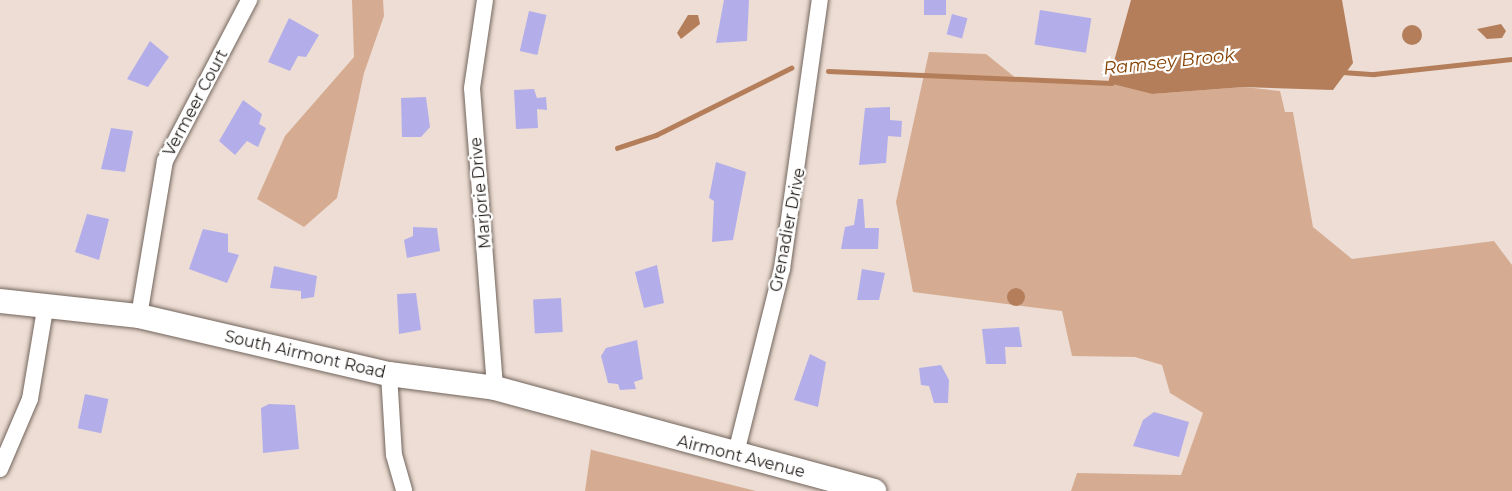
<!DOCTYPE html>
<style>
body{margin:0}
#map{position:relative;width:1512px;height:491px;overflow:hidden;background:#edddd4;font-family:Montserrat,sans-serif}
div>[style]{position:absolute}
.green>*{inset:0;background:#d5ac92}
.water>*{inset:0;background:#b47e5a}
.round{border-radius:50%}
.stream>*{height:4.5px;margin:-2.25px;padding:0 2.25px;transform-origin:2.25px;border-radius:2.25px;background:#b47e5a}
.building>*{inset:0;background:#b3aeea;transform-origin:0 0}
.roads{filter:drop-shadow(0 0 2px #72655c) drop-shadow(0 0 2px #72655c)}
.street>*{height:16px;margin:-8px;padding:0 8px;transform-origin:8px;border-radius:8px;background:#fff}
.secondary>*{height:24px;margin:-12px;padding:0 12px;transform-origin:12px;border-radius:12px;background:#fff}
span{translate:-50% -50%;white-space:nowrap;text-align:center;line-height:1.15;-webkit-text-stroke:4.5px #fff;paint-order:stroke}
.street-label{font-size:16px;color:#1f1916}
.water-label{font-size:18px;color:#854100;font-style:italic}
</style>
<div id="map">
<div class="green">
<i style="clip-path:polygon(352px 0,383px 0,384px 16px,364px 73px,337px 198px,304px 227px,257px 199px,285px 136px,354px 57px)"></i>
<i style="clip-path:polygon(929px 52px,986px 54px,1017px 79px,1108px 83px,1152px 94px,1244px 87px,1280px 91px,1285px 112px,1293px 112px,1313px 227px,1352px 259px,1494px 241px,1512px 265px,1512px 491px,1071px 491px,1077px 473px,1181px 475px,1203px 413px,1170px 393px,1162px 365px,1135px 357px,1072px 356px,1062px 311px,913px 292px,896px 202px)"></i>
<i style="clip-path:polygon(591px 449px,592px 450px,756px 491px,585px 491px)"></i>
</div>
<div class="water">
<i style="clip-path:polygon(1131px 0,1342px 0,1353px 63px,1333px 90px,1244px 87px,1152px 94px,1108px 83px)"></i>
<i style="clip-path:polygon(688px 15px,698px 15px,700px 24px,681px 39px,677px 33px)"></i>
<i style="clip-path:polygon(1501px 24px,1506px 31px,1502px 38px,1487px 39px,1477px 29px)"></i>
<i class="round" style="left:1402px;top:25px;width:20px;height:20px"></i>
<i class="round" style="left:1007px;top:288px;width:18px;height:18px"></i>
</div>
<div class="stream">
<i style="left:828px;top:71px;width:284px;rotate:2.4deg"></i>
<i style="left:1342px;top:72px;width:32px;rotate:4deg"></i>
<i style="left:1374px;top:74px;width:139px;rotate:-6.2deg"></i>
<i style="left:617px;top:148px;width:41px;rotate:-18.4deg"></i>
<i style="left:656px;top:135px;width:151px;rotate:-26.4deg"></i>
</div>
<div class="building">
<i style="clip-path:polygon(724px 0,749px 0,747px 41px,716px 43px)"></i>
<i style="left:924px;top:0;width:22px;height:15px"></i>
<i style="left:1040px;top:10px;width:52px;height:35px;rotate:9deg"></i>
<i style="left:529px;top:11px;width:18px;height:41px;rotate:13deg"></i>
<i style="left:952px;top:14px;width:16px;height:21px;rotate:15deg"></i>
<i style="clip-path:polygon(289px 18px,319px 35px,306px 57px,298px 56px,290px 71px,268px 62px)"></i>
<i style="clip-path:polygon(150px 41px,169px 57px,148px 87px,127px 79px)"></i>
<i style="clip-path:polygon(534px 89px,537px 98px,546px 97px,547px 110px,537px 109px,538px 128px,516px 129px,514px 90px)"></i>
<i style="clip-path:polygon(426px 97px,430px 127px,421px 137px,402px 137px,401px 98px)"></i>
<i style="clip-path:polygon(243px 100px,262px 114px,259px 124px,266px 128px,258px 147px,247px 141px,235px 155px,219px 141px)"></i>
<i style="clip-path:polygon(890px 107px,890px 120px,902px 121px,901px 137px,888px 136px,886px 163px,859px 165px,865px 108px)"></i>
<i style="clip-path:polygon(111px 128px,133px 131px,125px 172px,101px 169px)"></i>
<i style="clip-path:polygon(716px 162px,746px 172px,733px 240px,712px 242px,714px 201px,709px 198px)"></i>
<i style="clip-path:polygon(858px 199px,863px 199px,865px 228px,879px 228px,878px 249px,841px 249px,845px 227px,854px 225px)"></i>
<i style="clip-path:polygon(87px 214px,109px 219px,99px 260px,75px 252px)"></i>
<i style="clip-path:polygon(413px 227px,437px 228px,440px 251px,407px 258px,404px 240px,413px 236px)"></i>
<i style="clip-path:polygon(203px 229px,228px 234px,228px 252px,239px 255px,227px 283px,189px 269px)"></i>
<i style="clip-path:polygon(657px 265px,664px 303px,644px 308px,635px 272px)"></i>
<i style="clip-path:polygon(274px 266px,317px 276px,314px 297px,301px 299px,301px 291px,270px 288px)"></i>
<i style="clip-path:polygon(862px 269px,885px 273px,879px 300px,857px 300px)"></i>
<i style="clip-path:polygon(416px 293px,421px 330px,399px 334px,397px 294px)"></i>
<i style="left:561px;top:298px;width:34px;height:28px;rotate:87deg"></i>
<i style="clip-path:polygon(1019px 327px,1022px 347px,1005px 347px,1006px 364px,986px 364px,982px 329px)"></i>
<i style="clip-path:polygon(637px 340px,643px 379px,634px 382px,636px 389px,620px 390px,618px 384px,608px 383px,601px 356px,606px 348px)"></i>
<i style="clip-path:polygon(810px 354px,826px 362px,818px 407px,794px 400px)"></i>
<i style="clip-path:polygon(941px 365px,949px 380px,948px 403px,934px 403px,929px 386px,921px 385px,919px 368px)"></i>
<i style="left:85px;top:394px;width:24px;height:35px;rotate:12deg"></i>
<i style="clip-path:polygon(269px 404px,295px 405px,299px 449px,263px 453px,261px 408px)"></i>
<i style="clip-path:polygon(1154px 412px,1189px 422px,1179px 457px,1133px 446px,1143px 420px)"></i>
</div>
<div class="roads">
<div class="street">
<i style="left:485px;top:0;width:89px;rotate:98.4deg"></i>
<i style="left:472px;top:88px;width:301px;rotate:85.6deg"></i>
<i style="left:139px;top:316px;width:157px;rotate:-80.5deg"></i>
<i style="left:165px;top:161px;width:182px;rotate:-62.4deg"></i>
<i style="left:389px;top:374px;width:81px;rotate:86.5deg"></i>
<i style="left:394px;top:455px;width:37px;rotate:74deg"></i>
<i style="left:735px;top:457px;width:194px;rotate:-76deg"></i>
<i style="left:782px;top:269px;width:272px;rotate:-82deg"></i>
<i style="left:0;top:469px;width:76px;rotate:-66.8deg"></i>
<i style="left:30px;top:399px;width:97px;rotate:-80.5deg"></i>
</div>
<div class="secondary">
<i style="left:0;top:301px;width:140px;rotate:6.2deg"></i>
<i style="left:139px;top:316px;width:257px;rotate:13.1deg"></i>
<i style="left:389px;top:374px;width:107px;rotate:7.5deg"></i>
<i style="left:495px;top:388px;width:393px;rotate:15.2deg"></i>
</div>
</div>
<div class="street-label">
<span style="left:196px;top:103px;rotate:-62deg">Vermeer Court</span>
<span style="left:481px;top:193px;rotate:-95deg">Marjorie Drive</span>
<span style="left:788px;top:230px;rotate:-79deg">Grenadier Drive</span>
<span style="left:305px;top:355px;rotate:13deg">South Airmont Road</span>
<span style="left:741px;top:457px;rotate:14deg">Airmont Avenue</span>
</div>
<div class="water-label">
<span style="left:1169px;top:62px;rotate:-6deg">Ramsey Brook</span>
</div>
</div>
